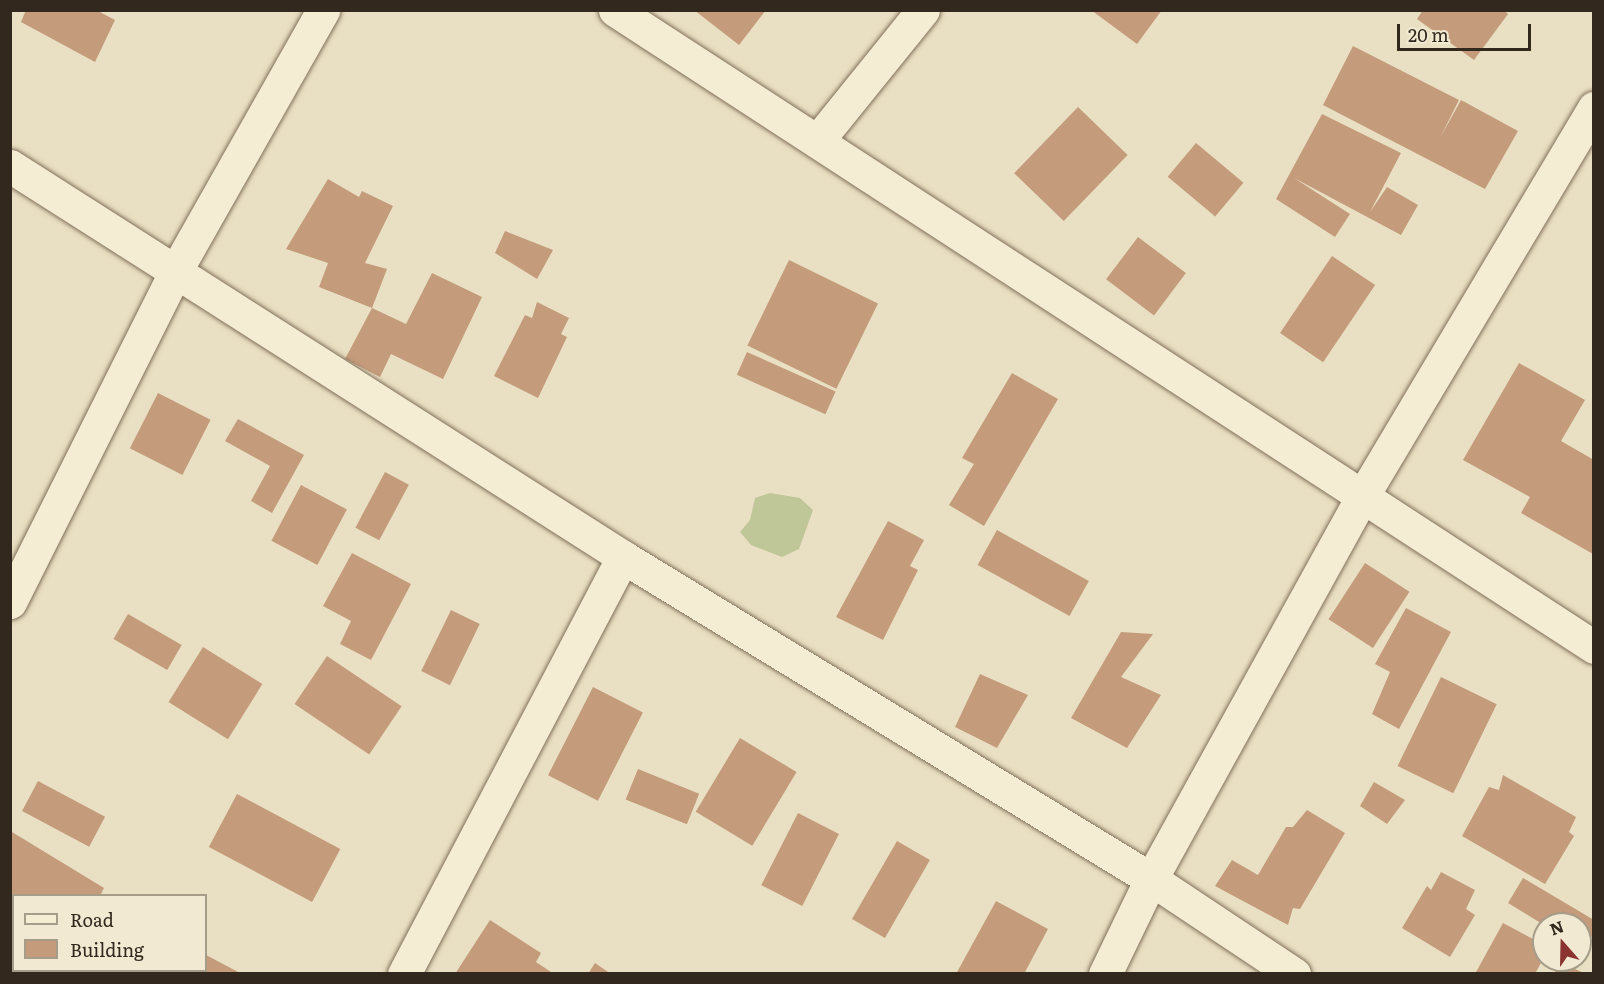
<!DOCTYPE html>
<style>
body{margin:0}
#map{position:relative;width:1604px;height:984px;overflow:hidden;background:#e9dfc2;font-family:Literata,serif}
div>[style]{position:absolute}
.green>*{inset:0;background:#bfc698}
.building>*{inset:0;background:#c49c7c;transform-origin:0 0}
.roads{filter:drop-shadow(0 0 2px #81715b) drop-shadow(0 0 2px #81715b)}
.street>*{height:33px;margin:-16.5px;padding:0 16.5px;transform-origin:16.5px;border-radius:16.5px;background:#f5ecd4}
span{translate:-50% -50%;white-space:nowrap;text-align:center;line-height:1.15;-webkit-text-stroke:5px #f1e9d1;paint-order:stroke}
.frame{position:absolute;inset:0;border:12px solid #32281e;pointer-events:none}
.legend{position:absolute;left:12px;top:894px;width:195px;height:78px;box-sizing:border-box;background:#f1e9d1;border:2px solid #a59c89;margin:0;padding:8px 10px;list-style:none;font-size:18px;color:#32281e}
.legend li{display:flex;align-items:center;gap:12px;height:30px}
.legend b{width:30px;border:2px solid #a59c89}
.north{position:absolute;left:1532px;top:912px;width:60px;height:60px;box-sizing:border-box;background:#f1e9d1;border:2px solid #a59c89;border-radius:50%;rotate:340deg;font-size:16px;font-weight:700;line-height:24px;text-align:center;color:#32281e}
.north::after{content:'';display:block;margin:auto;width:21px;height:27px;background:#8a3331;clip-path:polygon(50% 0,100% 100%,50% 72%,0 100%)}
.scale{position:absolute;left:1397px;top:24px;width:134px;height:27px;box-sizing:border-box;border:3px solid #32281e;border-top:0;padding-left:8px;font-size:18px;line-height:21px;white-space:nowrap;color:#32281e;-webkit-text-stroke:4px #f1e9d1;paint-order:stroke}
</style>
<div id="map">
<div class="green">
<i style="clip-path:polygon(770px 493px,800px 498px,813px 510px,799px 549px,782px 557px,751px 545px,740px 532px,750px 520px,755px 498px)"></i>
</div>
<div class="building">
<i style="clip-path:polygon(26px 10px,96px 10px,115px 20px,95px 62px,21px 22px)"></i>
<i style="clip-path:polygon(694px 10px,766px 10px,739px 45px)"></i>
<i style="clip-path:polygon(1091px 10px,1162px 10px,1137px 44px)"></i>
<i style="clip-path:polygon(1423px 10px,1504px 10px,1508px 14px,1474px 60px,1417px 19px)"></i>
<i style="clip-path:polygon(1353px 46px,1459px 100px,1440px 138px,1461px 100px,1518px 131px,1485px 189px,1323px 105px)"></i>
<i style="left:1078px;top:107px;width:69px;height:92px;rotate:44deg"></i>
<i style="clip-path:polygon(1322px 114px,1401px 153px,1370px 212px,1387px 187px,1418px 205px,1401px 235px,1294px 178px,1350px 214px,1335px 237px,1276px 199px)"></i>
<i style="left:1196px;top:143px;width:62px;height:44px;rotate:40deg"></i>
<i style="clip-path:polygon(328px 179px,359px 197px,362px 191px,393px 206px,365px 263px,387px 269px,372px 308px,406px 324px,432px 273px,482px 297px,443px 379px,391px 354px,380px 377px,345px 359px,372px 308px,319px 287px,328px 263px,286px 249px)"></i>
<i style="clip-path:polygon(505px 231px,553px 250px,537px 279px,495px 253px)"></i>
<i style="left:1138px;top:237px;width:60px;height:53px;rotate:37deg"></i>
<i style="left:1332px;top:256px;width:52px;height:93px;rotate:34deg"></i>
<i style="left:789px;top:260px;width:99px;height:95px;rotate:26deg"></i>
<i style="clip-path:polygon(537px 302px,569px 318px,561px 334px,567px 337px,538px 398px,494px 376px,525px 315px,532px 318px)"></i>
<i style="left:747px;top:352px;width:97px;height:25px;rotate:24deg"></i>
<i style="clip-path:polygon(1519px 363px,1585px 400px,1561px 441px,1594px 460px,1593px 554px,1521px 513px,1530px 497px,1463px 460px)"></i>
<i style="clip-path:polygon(1012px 373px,1058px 399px,984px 526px,949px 505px,974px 464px,962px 458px)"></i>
<i style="left:158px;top:393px;width:59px;height:62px;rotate:27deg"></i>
<i style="clip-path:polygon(238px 419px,304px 455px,272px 513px,251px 501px,270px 466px,225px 441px)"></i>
<i style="left:385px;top:472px;width:27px;height:63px;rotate:28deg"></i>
<i style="left:301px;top:485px;width:52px;height:63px;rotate:28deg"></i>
<i style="clip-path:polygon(888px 521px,924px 540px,910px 566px,918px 570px,883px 640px,836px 617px)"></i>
<i style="left:997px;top:530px;width:105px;height:40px;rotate:29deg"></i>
<i style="clip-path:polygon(352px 553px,411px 584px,371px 660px,340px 644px,351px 621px,323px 606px)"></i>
<i style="left:1365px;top:563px;width:53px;height:67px;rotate:33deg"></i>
<i style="clip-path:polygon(1406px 608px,1451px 632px,1399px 729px,1372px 714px,1390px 672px,1375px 664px)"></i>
<i style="left:451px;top:610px;width:32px;height:68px;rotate:26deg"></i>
<i style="left:128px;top:614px;width:62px;height:29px;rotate:30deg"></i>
<i style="clip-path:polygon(1121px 632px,1153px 634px,1121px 677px,1161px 695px,1127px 748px,1071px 718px)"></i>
<i style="left:203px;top:647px;width:70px;height:65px;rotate:32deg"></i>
<i style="left:327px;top:656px;width:90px;height:58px;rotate:34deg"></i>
<i style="clip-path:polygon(980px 674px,1028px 695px,997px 748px,955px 727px)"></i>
<i style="left:1441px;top:677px;width:62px;height:99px;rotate:26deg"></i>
<i style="left:593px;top:687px;width:56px;height:99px;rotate:27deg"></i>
<i style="left:740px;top:738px;width:66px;height:86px;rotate:31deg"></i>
<i style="left:638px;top:769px;width:66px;height:33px;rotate:22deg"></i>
<i style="clip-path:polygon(1503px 775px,1576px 817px,1569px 832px,1574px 836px,1545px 884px,1462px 836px,1489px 787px,1499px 790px)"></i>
<i style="left:38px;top:781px;width:76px;height:34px;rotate:28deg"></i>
<i style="clip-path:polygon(1374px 782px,1405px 800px,1387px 824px,1360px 806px)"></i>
<i style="left:237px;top:794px;width:117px;height:60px;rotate:28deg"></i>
<i style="clip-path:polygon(1307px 810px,1345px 833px,1300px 909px,1293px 908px,1288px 925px,1215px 886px,1232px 860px,1258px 875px,1286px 827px,1293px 827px)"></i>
<i style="left:798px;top:813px;width:46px;height:81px;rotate:27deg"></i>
<i style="clip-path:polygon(12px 832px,104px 888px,100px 896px,14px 896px,14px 912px,10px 910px)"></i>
<i style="left:897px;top:841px;width:38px;height:90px;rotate:30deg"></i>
<i style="clip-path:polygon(1441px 872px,1475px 890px,1466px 909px,1475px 915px,1450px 957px,1402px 928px,1427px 886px,1431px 890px)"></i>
<i style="clip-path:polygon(1523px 878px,1594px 920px,1594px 933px,1583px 949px,1580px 924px,1544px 925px,1508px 903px)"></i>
<i style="clip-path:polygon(996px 901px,1048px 929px,1024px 974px,956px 974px)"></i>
<i style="clip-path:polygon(490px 920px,541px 953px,536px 962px,554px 974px,455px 974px)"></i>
<i style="clip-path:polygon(1503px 923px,1544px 945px,1544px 957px,1535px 974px,1475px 974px)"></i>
<i style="clip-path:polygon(206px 955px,242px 974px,161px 974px,206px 970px)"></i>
<i style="clip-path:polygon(1560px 962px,1586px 974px,1554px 974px)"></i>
<i style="clip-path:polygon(595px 963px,611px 974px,588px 974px)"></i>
</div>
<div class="roads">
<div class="street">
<i style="left:615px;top:10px;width:1168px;rotate:33.05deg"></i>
<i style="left:818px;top:140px;width:167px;rotate:-51.1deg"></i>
<i style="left:10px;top:166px;width:727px;rotate:32.53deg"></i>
<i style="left:623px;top:557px;width:618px;rotate:31.38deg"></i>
<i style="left:1151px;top:879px;width:172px;rotate:33.6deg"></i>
<i style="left:10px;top:602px;width:369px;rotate:-63.4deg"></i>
<i style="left:175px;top:272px;width:301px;rotate:-60.5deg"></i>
<i style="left:404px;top:974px;width:471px;rotate:-62.3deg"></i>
<i style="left:1105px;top:974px;width:106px;rotate:-64.2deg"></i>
<i style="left:1151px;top:879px;width:436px;rotate:-61.1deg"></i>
<i style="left:1362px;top:497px;width:453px;rotate:-59.2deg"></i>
</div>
</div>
<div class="frame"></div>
<ul class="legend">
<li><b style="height:8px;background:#f5ecd4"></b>Road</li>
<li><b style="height:16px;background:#c49c7c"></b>Building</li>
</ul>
<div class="north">N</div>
<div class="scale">20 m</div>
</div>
